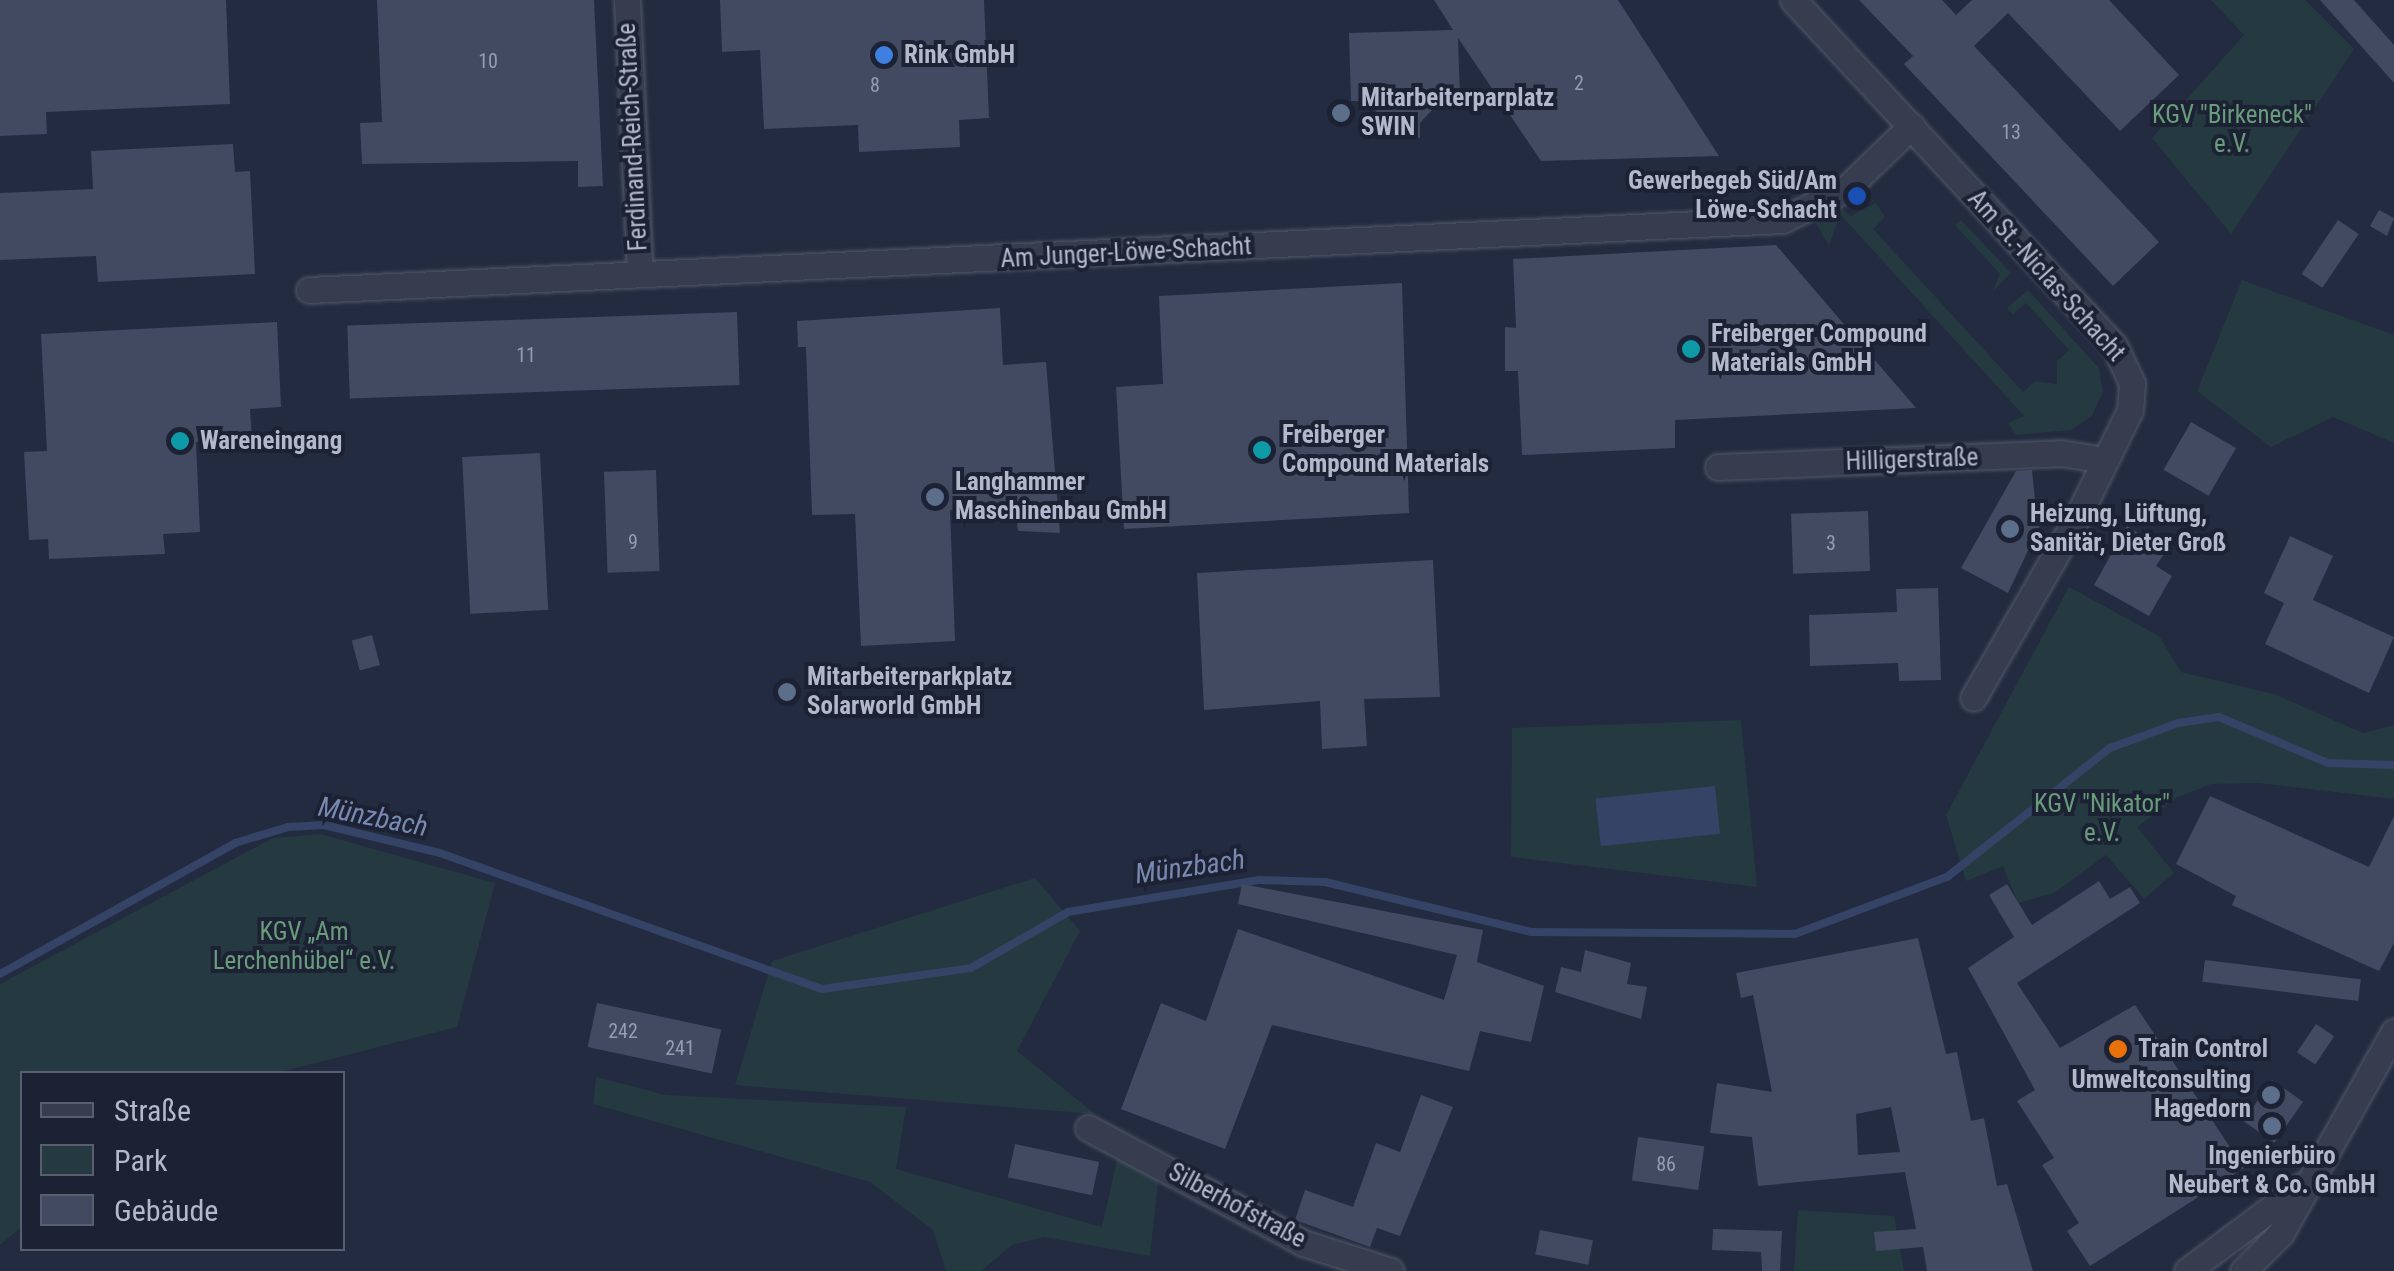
<!DOCTYPE html>
<meta charset="utf-8">
<style>
body{margin:0}
#map{position:relative;width:2394px;height:1271px;overflow:hidden;background:#222b3f;font-family:"Roboto Condensed",sans-serif}
div>[style]{position:absolute}
.green>*{inset:0;background:#253940}
.water>*{inset:0;background:#354366;transform-origin:0 0}
.stream>*{height:8px;margin:-4px;padding:0 4px;transform-origin:4px;border-radius:4px;background:#354366}
.building>*{inset:0;background:#414a61;transform-origin:0 0}
.roads{filter:drop-shadow(0 0 2px #525869) drop-shadow(0 0 2px #525869)}
.street>*{height:25px;margin:-12.5px;padding:0 12.5px;transform-origin:12.5px;border-radius:12.5px;background:#373d4e}
.dots>*{width:28px;height:28px;translate:-50% -50%;box-sizing:border-box;border:5px solid #1c2233;border-radius:50%}
span{translate:-50% -50%;white-space:nowrap;text-align:center;line-height:1.15;-webkit-text-stroke:8px #1c2233;paint-order:stroke}
.number-label{font-size:20px;color:#969cb0}
.number-label span{-webkit-text-stroke-width:0}
.poi-label{font-size:25px;color:#b3b8ca;font-weight:700}
.left{translate:0 -50%;text-align:left}
.right{translate:-100% -50%;text-align:right}
.park-label{font-size:25px;color:#689c7b}
.street-label{font-size:25px;color:#b3b8ca}
.water-label{font-size:28px;color:#798ab2;font-style:italic}
.legend{position:absolute;left:20px;top:1071px;width:325px;height:180px;box-sizing:border-box;background:#1c2233;border:2px solid #585e6f;margin:0;padding:12px 18px;list-style:none;font-size:30px;color:#b3b8ca}
.legend li{display:flex;align-items:center;gap:20px;height:50px}
.legend b{width:50px;border:2px solid #585e6f}
</style>
<div id="map">
<div class="green">
<i style="clip-path:polygon(2211px 0,2305px 0,2354px 49px,2231px 234px,2152px 138px,2244px 35px)"></i>
<i style="clip-path:polygon(1876px 203px,1885px 217px,1873px 229px,2023px 392px,2035px 381px,2057px 384px,2057px 361px,2069px 350px,2026px 303px,2013px 314px,2007px 308px,2028px 290px,2099px 368px,2103px 392px,2092px 416px,2071px 430px,2016px 435px,2008px 423px,2024px 416px,1840px 214px,1829px 246px,1815px 222px,1840px 206px,1850px 216px)"></i>
<i style="clip-path:polygon(1961px 220px,2011px 273px,1992px 292px,2000px 274px,1955px 225px)"></i>
<i style="clip-path:polygon(2242px 280px,2394px 335px,2394px 443px,2333px 417px,2271px 447px,2197px 391px)"></i>
<i style="clip-path:polygon(2069px 587px,2159px 636px,2181px 672px,2274px 694px,2363px 733px,2394px 725px,2394px 799px,2259px 783px,2211px 784px,2176px 798px,2137px 827px,2174px 873px,2144px 899px,2106px 855px,2054px 893px,2018px 903px,2003px 866px,1966px 881px,1946px 815px)"></i>
<i style="clip-path:polygon(1741px 720px,1757px 887px,1511px 857px,1512px 728px)"></i>
<i style="clip-path:polygon(320px 834px,495px 883px,457px 1027px,276px 1073px,22px 1074px,22px 1227px,0 1245px,0 984px,273px 838px)"></i>
<i style="clip-path:polygon(1035px 878px,1080px 931px,1017px 1051px,1095px 1114px,735px 1085px,772px 961px)"></i>
<i style="clip-path:polygon(596px 1077px,666px 1095px,906px 1107px,896px 1169px,1102px 1227px,1119px 1151px,1159px 1174px,1150px 1256px,1044px 1237px,1012px 1245px,981px 1271px,946px 1271px,933px 1230px,870px 1182px,593px 1104px)"></i>
<i style="clip-path:polygon(1798px 1210px,1894px 1216px,1904px 1271px,1794px 1271px)"></i>
</div>
<div class="water">
<i style="left:1715px;top:786px;width:48px;height:120px;rotate:84deg"></i>
</div>
<div class="stream">
<i style="left:0;top:974px;width:269px;rotate:-29.1deg"></i>
<i style="left:235px;top:843px;width:55px;rotate:-16.8deg"></i>
<i style="left:288px;top:827px;width:36px;rotate:-3deg"></i>
<i style="left:324px;top:825px;width:119px;rotate:13.6deg"></i>
<i style="left:440px;top:853px;width:405px;rotate:19.6deg"></i>
<i style="left:822px;top:989px;width:150px;rotate:-8deg"></i>
<i style="left:971px;top:968px;width:112px;rotate:-30deg"></i>
<i style="left:1068px;top:912px;width:195px;rotate:-9.5deg"></i>
<i style="left:1260px;top:880px;width:65px;rotate:1.8deg"></i>
<i style="left:1325px;top:882px;width:212px;rotate:13.6deg"></i>
<i style="left:1531px;top:932px;width:264px;rotate:0.4deg"></i>
<i style="left:1795px;top:934px;width:162px;rotate:-20.6deg"></i>
<i style="left:1947px;top:877px;width:208px;rotate:-38.4deg"></i>
<i style="left:2110px;top:748px;width:72px;rotate:-20.2deg"></i>
<i style="left:2178px;top:723px;width:41px;rotate:-8.3deg"></i>
<i style="left:2219px;top:717px;width:118px;rotate:22.9deg"></i>
<i style="left:2328px;top:763px;width:66px;rotate:1.7deg"></i>
</div>
<div class="building">
<i style="clip-path:polygon(0 0,226px 0,230px 104px,46px 112px,47px 134px,0 136px)"></i>
<i style="clip-path:polygon(377px 0,594px 0,603px 186px,578px 187px,578px 161px,362px 164px,360px 123px,382px 122px)"></i>
<i style="clip-path:polygon(720px 0,984px 0,989px 118px,959px 120px,960px 147px,859px 152px,858px 125px,764px 129px,760px 50px,722px 52px)"></i>
<i style="clip-path:polygon(1434px 0,1618px 0,1719px 156px,1541px 161px,1458px 38px,1460px 98px,1443px 98px,1420px 123px,1420px 138px,1392px 139px,1391px 125px,1365px 101px,1351px 101px,1349px 33px,1453px 30px)"></i>
<i style="clip-path:polygon(1859px 0,1942px 0,1956px 15px,1972px 0,2109px 0,2179px 75px,2120px 131px,2008px 13px,1974px 46px,2159px 242px,2113px 286px,1904px 64px,1913px 56px)"></i>
<i style="clip-path:polygon(2320px 0,2354px 0,2394px 45px,2394px 83px)"></i>
<i style="clip-path:polygon(233px 144px,235px 172px,250px 171px,255px 274px,98px 282px,96px 256px,0 260px,0 193px,93px 189px,91px 151px)"></i>
<i style="clip-path:polygon(2379px 210px,2394px 218px,2387px 236px,2370px 226px)"></i>
<i style="left:2338px;top:220px;width:25px;height:65px;rotate:34deg"></i>
<i style="clip-path:polygon(1776px 245px,1916px 408px,1675px 420px,1675px 448px,1522px 455px,1518px 371px,1505px 371px,1505px 327px,1516px 328px,1513px 259px)"></i>
<i style="clip-path:polygon(1402px 283px,1409px 513px,1124px 529px,1116px 387px,1163px 384px,1159px 296px)"></i>
<i style="clip-path:polygon(1000px 308px,1003px 365px,1046px 362px,1060px 533px,1018px 531px,1015px 507px,950px 510px,955px 641px,861px 646px,855px 514px,812px 515px,806px 347px,798px 347px,797px 321px)"></i>
<i style="left:737px;top:312px;width:73px;height:390px;rotate:88deg"></i>
<i style="clip-path:polygon(277px 322px,281px 407px,250px 409px,252px 439px,196px 442px,200px 532px,163px 534px,165px 554px,49px 559px,48px 539px,29px 540px,24px 452px,47px 451px,41px 334px)"></i>
<i style="left:2191px;top:422px;width:52px;height:55px;rotate:30deg"></i>
<i style="left:540px;top:453px;width:157px;height:78px;rotate:87deg"></i>
<i style="left:656px;top:470px;width:101px;height:52px;rotate:88deg"></i>
<i style="clip-path:polygon(2032px 470px,2035px 500px,2048px 508px,2008px 593px,1961px 568px,2016px 471px)"></i>
<i style="left:1868px;top:511px;width:60px;height:77px;rotate:88deg"></i>
<i style="clip-path:polygon(2127px 526px,2166px 551px,2156px 566px,2172px 576px,2149px 616px,2094px 585px)"></i>
<i style="clip-path:polygon(2290px 536px,2333px 556px,2313px 600px,2394px 637px,2369px 693px,2265px 644px,2284px 603px,2264px 593px)"></i>
<i style="clip-path:polygon(1433px 560px,1440px 697px,1364px 699px,1367px 746px,1322px 749px,1320px 701px,1204px 710px,1197px 573px)"></i>
<i style="clip-path:polygon(1938px 588px,1941px 680px,1899px 681px,1898px 663px,1810px 666px,1809px 615px,1897px 612px,1896px 589px)"></i>
<i style="left:372px;top:635px;width:31px;height:21px;rotate:75deg"></i>
<i style="clip-path:polygon(2210px 796px,2369px 867px,2394px 816px,2394px 943px,2379px 971px,2232px 905px,2236px 896px,2176px 864px)"></i>
<i style="clip-path:polygon(2099px 881px,2110px 899px,2130px 887px,2140px 903px,2017px 983px,2060px 1048px,2135px 1005px,2244px 1168px,2090px 1266px,2067px 1231px,2079px 1223px,2042px 1165px,2054px 1158px,2017px 1101px,2035px 1090px,1968px 968px,2014px 937px,1989px 895px,2007px 884px,2032px 925px)"></i>
<i style="clip-path:polygon(1242px 884px,1483px 930px,1477px 962px,1544px 986px,1531px 1042px,1480px 1031px,1469px 1071px,1272px 1025px,1225px 1149px,1121px 1109px,1161px 1003px,1206px 1021px,1238px 929px,1444px 1000px,1457px 955px,1238px 904px)"></i>
<i style="clip-path:polygon(evenodd,1918px 938px,1946px 1054px,1957px 1052px,1971px 1121px,1984px 1118px,1997px 1186px,2007px 1184px,2033px 1271px,1927px 1271px,1923px 1247px,1876px 1251px,1874px 1232px,1916px 1229px,1905px 1172px,1758px 1186px,1752px 1137px,1710px 1133px,1717px 1083px,1772px 1092px,1753px 995px,1741px 998px,1736px 973px,1918px 938px,1891px 1107px,1900px 1152px,1858px 1155px,1856px 1114px,1891px 1107px)"></i>
<i style="clip-path:polygon(1585px 950px,1631px 963px,1627px 984px,1647px 987px,1641px 1019px,1555px 992px,1561px 967px,1581px 972px)"></i>
<i style="left:2205px;top:960px;width:157px;height:22px;rotate:7deg"></i>
<i style="left:597px;top:1003px;width:127px;height:45px;rotate:12deg"></i>
<i style="left:2316px;top:1024px;width:22px;height:34px;rotate:34deg"></i>
<i style="left:2272px;top:1080px;width:38px;height:50px;rotate:35deg"></i>
<i style="clip-path:polygon(1421px 1095px,1453px 1107px,1400px 1236px,1377px 1228px,1370px 1247px,1295px 1220px,1305px 1190px,1353px 1207px,1376px 1143px,1400px 1152px)"></i>
<i style="left:1638px;top:1137px;width:67px;height:44px;rotate:8deg"></i>
<i style="left:1015px;top:1144px;width:86px;height:34px;rotate:12deg"></i>
<i style="clip-path:polygon(1713px 1229px,1782px 1231px,1780px 1271px,1762px 1271px,1761px 1252px,1712px 1250px)"></i>
<i style="left:1540px;top:1230px;width:54px;height:25px;rotate:11deg"></i>
</div>
<div class="roads">
<div class="street">
<i style="left:627px;top:0;width:274px;rotate:87.3deg"></i>
<i style="left:1793px;top:0;width:471px;rotate:47.1deg"></i>
<i style="left:2114px;top:345px;width:42px;rotate:64.7deg"></i>
<i style="left:2132px;top:383px;width:27px;rotate:94deg"></i>
<i style="left:2130px;top:410px;width:116px;rotate:116.1deg"></i>
<i style="left:2079px;top:514px;width:212px;rotate:119.9deg"></i>
<i style="left:309px;top:290px;width:1475px;rotate:-2.72deg"></i>
<i style="left:1782px;top:220px;width:71px;rotate:-25.8deg"></i>
<i style="left:1846px;top:189px;width:91px;rotate:-44.1deg"></i>
<i style="left:1718px;top:467px;width:343px;rotate:-2.3deg"></i>
<i style="left:2061px;top:453px;width:44px;rotate:9.2deg"></i>
<i style="left:1088px;top:1128px;width:244px;rotate:28.1deg"></i>
<i style="left:1303px;top:1243px;width:92px;rotate:17.7deg"></i>
<i style="left:2187px;top:1271px;width:142px;rotate:-36.7deg"></i>
<i style="left:2243px;top:1271px;width:54px;rotate:-45deg"></i>
<i style="left:2281px;top:1233px;width:231px;rotate:-60.7deg"></i>
</div>
</div>
<div class="dots">
<i style="left:884px;top:55px;background:#3f7fe0"></i>
<i style="left:1341px;top:113px;background:#5c6f8a"></i>
<i style="left:1857px;top:196px;background:#1a4fb4"></i>
<i style="left:1691px;top:349px;background:#0f9aa8"></i>
<i style="left:180px;top:441px;background:#0f9aa8"></i>
<i style="left:1262px;top:450px;background:#0f9aa8"></i>
<i style="left:935px;top:497px;background:#5c6f8a"></i>
<i style="left:2010px;top:529px;background:#5c6f8a"></i>
<i style="left:787px;top:692px;background:#5c6f8a"></i>
<i style="left:2118px;top:1049px;background:#e8710a"></i>
<i style="left:2271px;top:1095px;background:#5c6f8a"></i>
<i style="left:2272px;top:1126px;background:#5c6f8a"></i>
</div>
<div class="number-label">
<span style="left:488px;top:61px">10</span>
<span style="left:1579px;top:83px">2</span>
<span style="left:875px;top:85px">8</span>
<span style="left:2011px;top:132px">13</span>
<span style="left:526px;top:355px">11</span>
<span style="left:633px;top:542px">9</span>
<span style="left:1831px;top:543px">3</span>
<span style="left:623px;top:1031px">242</span>
<span style="left:680px;top:1048px">241</span>
<span style="left:1666px;top:1164px">86</span>
</div>
<div class="poi-label">
<span class="left" style="left:904px;top:55px">Rink GmbH</span>
<span class="left" style="left:1361px;top:113px">Mitarbeiterparplatz<br>SWIN</span>
<span class="right" style="left:1837px;top:196px">Gewerbegeb Süd/Am<br>Löwe-Schacht</span>
<span class="left" style="left:1711px;top:349px">Freiberger Compound<br>Materials GmbH</span>
<span class="left" style="left:1282px;top:450px">Freiberger<br>Compound Materials</span>
<span class="left" style="left:200px;top:441px">Wareneingang</span>
<span class="left" style="left:955px;top:497px">Langhammer<br>Maschinenbau GmbH</span>
<span class="left" style="left:2030px;top:529px">Heizung, Lüftung,<br>Sanitär, Dieter Groß</span>
<span class="left" style="left:807px;top:692px">Mitarbeiterparkplatz<br>Solarworld GmbH</span>
<span class="left" style="left:2138px;top:1049px">Train Control</span>
<span class="right" style="left:2251px;top:1095px">Umweltconsulting<br>Hagedorn</span>
<span style="left:2272px;top:1171px">Ingenierbüro<br>Neubert &amp; Co. GmbH</span>
</div>
<div class="park-label">
<span style="left:2232px;top:130px">KGV "Birkeneck"<br>e.V.</span>
<span style="left:2102px;top:819px">KGV "Nikator"<br>e.V.</span>
<span style="left:304px;top:947px">KGV „Am<br>Lerchenhübel“ e.V.</span>
</div>
<div class="street-label">
<span style="left:633px;top:137px;rotate:-93deg">Ferdinand-Reich-Straße</span>
<span style="left:1126px;top:253px;rotate:-3deg">Am Junger-Löwe-Schacht</span>
<span style="left:2046px;top:276px;rotate:48deg">Am St.-Niclas-Schacht</span>
<span style="left:1912px;top:460px;rotate:-2deg">Hilligerstraße</span>
<span style="left:1237px;top:1206px;rotate:28deg">Silberhofstraße</span>
</div>
<div class="water-label">
<span style="left:373px;top:817px;rotate:11deg">Münzbach</span>
<span style="left:1190px;top:867px;rotate:-8deg">Münzbach</span>
</div>
<ul class="legend">
<li><b style="height:12px;background:#373d4e"></b>Straße</li>
<li><b style="height:28px;background:#253940"></b>Park</li>
<li><b style="height:28px;background:#414a61"></b>Gebäude</li>
</ul>
</div>
